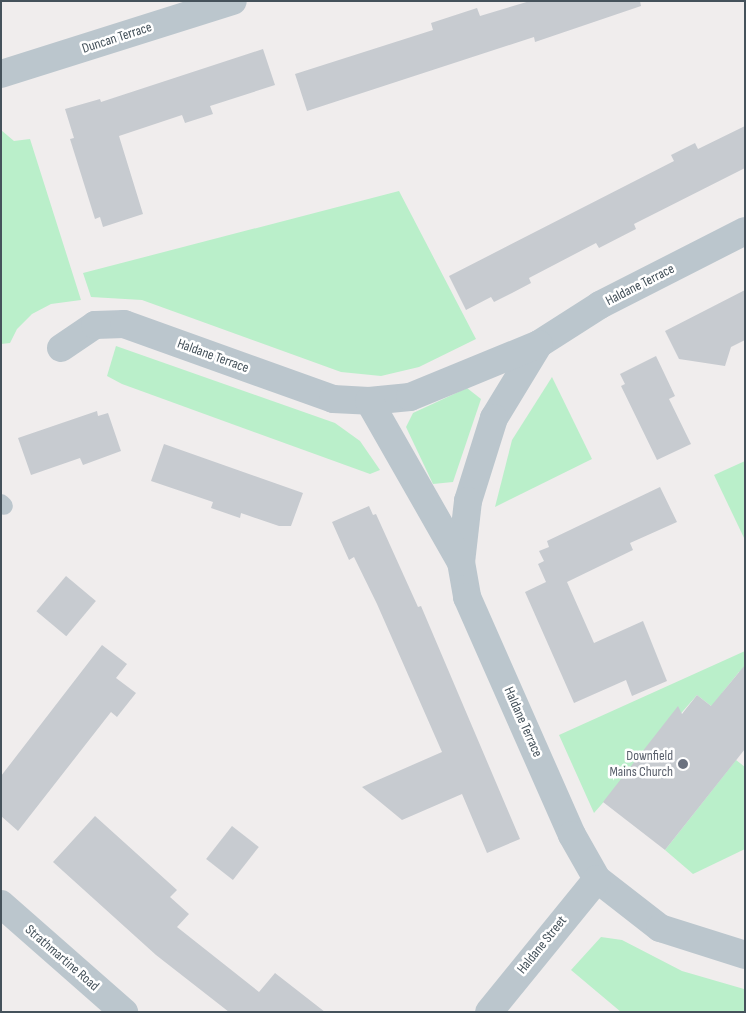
<!DOCTYPE html>
<style>
body{margin:0}
#map{position:relative;width:746px;height:1013px;overflow:hidden;background:#f0eded;font-family:"Sofia Sans Condensed",sans-serif}
div>[style]{position:absolute}
.green>*{inset:0;background:#baefca}
.building>*{inset:0;background:#c7cbd0;transform-origin:0 0}
.service>*{height:18px;margin:-9px;padding:0 9px;transform-origin:9px;border-radius:9px;background:#bbc6cd}
.minor>*{height:28px;margin:-14px;padding:0 14px;transform-origin:14px;border-radius:14px;background:#bbc6cd}
.tertiary>*{height:28px;margin:-14px;padding:0 14px;transform-origin:14px;border-radius:14px;background:#bbc6cd}
.dots>*{width:14px;height:14px;translate:-50% -50%;box-sizing:border-box;border:2px solid #fff;border-radius:50%}
span{translate:-50% -50%;white-space:nowrap;text-align:center;line-height:1.15;-webkit-text-stroke:5px #fff;paint-order:stroke}
.street-label{font-size:14px;color:#45525b}
.worship-label{font-size:14px;color:#5b616d}
.right{translate:-100% -50%;text-align:right}
.frame{position:absolute;inset:0;border:2px solid #45525b;pointer-events:none}
</style>
<div id="map">
<div class="green">
<i style="clip-path:polygon(1px 130px,14px 141px,30px 139px,81px 300px,51px 304px,32px 314px,17px 329px,10px 343px,1px 344px)"></i>
<i style="clip-path:polygon(399px 191px,476px 339px,419px 367px,381px 376px,341px 372px,142px 300px,91px 297px,83px 273px)"></i>
<i style="clip-path:polygon(116px 346px,335px 423px,360px 441px,380px 470px,370px 474px,122px 384px,107px 376px)"></i>
<i style="clip-path:polygon(552px 377px,592px 459px,495px 507px,512px 440px)"></i>
<i style="clip-path:polygon(467px 388px,481px 399px,453px 482px,433px 484px,406px 427px,413px 413px)"></i>
<i style="clip-path:polygon(745px 461px,745px 540px,714px 475px)"></i>
<i style="clip-path:polygon(745px 651px,745px 677px,739px 672px,722px 693px,724px 716px,697px 695px,594px 813px,559px 735px)"></i>
<i style="clip-path:polygon(736px 760px,745px 767px,745px 849px,693px 874px,665px 850px)"></i>
<i style="clip-path:polygon(601px 937px,622px 940px,682px 971px,744px 989px,745px 1012px,621px 1012px,571px 970px)"></i>
</div>
<div class="building">
<i style="clip-path:polygon(530px 1px,640px 1px,641px 6px,535px 42px,534px 37px,307px 111px,295px 74px,433px 30px,431px 23px,477px 8px,480px 16px)"></i>
<i style="clip-path:polygon(263px 49px,275px 85px,210px 106px,213px 114px,185px 123px,182px 115px,119px 136px,143px 214px,103px 227px,100px 217px,95px 219px,70px 139px,74px 138px,65px 109px,100px 99px,101px 102px)"></i>
<i style="clip-path:polygon(745px 126px,745px 168px,634px 224px,636px 229px,599px 248px,596px 243px,529px 278px,531px 283px,512px 293px,494px 302px,491px 297px,466px 310px,449px 276px,674px 161px,671px 155px,695px 143px,698px 149px)"></i>
<i style="clip-path:polygon(745px 290px,745px 340px,731px 347px,725px 366px,679px 359px,665px 331px)"></i>
<i style="clip-path:polygon(656px 356px,675px 396px,669px 399px,691px 444px,657px 460px,621px 386px,625px 384px,620px 374px)"></i>
<i style="clip-path:polygon(97px 411px,98px 416px,108px 413px,121px 451px,83px 465px,80px 458px,31px 475px,18px 438px)"></i>
<i style="clip-path:polygon(164px 444px,303px 493px,291px 526px,279px 526px,241px 513px,240px 518px,211px 508px,213px 502px,151px 481px)"></i>
<i style="clip-path:polygon(660px 487px,677px 522px,630px 543px,633px 550px,567px 582px,594px 643px,643px 621px,667px 681px,632px 696px,626px 680px,574px 703px,525px 592px,546px 582px,538px 564px,544px 561px,539px 551px,549px 547px,547px 541px)"></i>
<i style="clip-path:polygon(369px 506px,373px 515px,376px 514px,418px 607px,421px 606px,520px 839px,487px 853px,462px 794px,402px 820px,362px 787px,442px 752px,377px 604px,354px 557px,349px 560px,332px 522px)"></i>
<i style="left:66px;top:576px;width:39px;height:46px;rotate:40deg"></i>
<i style="clip-path:polygon(102px 645px,127px 664px,116px 678px,136px 693px,117px 717px,111px 712px,18px 831px,1px 816px,1px 776px)"></i>
<i style="clip-path:polygon(745px 665px,745px 749px,665px 850px,603px 802px,678px 706px,682px 714px,697px 695px,711px 706px)"></i>
<i style="clip-path:polygon(95px 816px,177px 890px,170px 897px,189px 914px,177px 927px,259px 992px,275px 973px,325px 1012px,229px 1012px,156px 955px,53px 862px)"></i>
<i style="left:232px;top:826px;width:34px;height:42px;rotate:38deg"></i>
</div>
<div class="service">
<i style="left:1px;top:503px;width:4px;rotate:45deg"></i>
</div>
<div class="minor">
<i style="left:1px;top:74px;width:243px;rotate:-17.5deg"></i>
<i style="left:745px;top:231px;width:163px;rotate:153deg"></i>
<i style="left:600px;top:305px;width:72px;rotate:147.4deg"></i>
<i style="left:539px;top:344px;width:87px;rotate:121.3deg"></i>
<i style="left:494px;top:418px;width:87px;rotate:107.4deg"></i>
<i style="left:468px;top:501px;width:61px;rotate:96.5deg"></i>
<i style="left:461px;top:562px;width:36px;rotate:80deg"></i>
<i style="left:467px;top:597px;width:260px;rotate:66.2deg"></i>
<i style="left:572px;top:835px;width:51px;rotate:60.4deg"></i>
<i style="left:597px;top:879px;width:80px;rotate:37.9deg"></i>
<i style="left:660px;top:928px;width:89px;rotate:17.6deg"></i>
<i style="left:61px;top:348px;width:41px;rotate:-34.1deg"></i>
<i style="left:95px;top:325px;width:29px;rotate:-2deg"></i>
<i style="left:124px;top:324px;width:222px;rotate:19.7deg"></i>
<i style="left:333px;top:399px;width:36px;rotate:3deg"></i>
<i style="left:369px;top:401px;width:41px;rotate:-5.6deg"></i>
<i style="left:410px;top:397px;width:139px;rotate:-22.3deg"></i>
<i style="left:369px;top:401px;width:185px;rotate:60.3deg"></i>
<i style="left:489px;top:1012px;width:171px;rotate:-50.9deg"></i>
</div>
<div class="tertiary">
<i style="left:1px;top:904px;width:164px;rotate:41.3deg"></i>
</div>
<div class="dots">
<i style="left:683px;top:764px;background:#6b7280"></i>
</div>
<div class="street-label">
<span style="left:117px;top:38px;rotate:-18deg">Duncan Terrace</span>
<span style="left:640px;top:285px;rotate:-27deg">Haldane Terrace</span>
<span style="left:213px;top:356px;rotate:20deg">Haldane Terrace</span>
<span style="left:523px;top:722px;rotate:66deg">Haldane Terrace</span>
<span style="left:542px;top:945px;rotate:-51deg">Haldane Street</span>
<span style="left:62px;top:958px;rotate:41deg">Strathmartine Road</span>
</div>
<div class="worship-label">
<span class="right" style="left:673px;top:764px">Downfield<br>Mains Church</span>
</div>
<div class="frame"></div>
</div>
